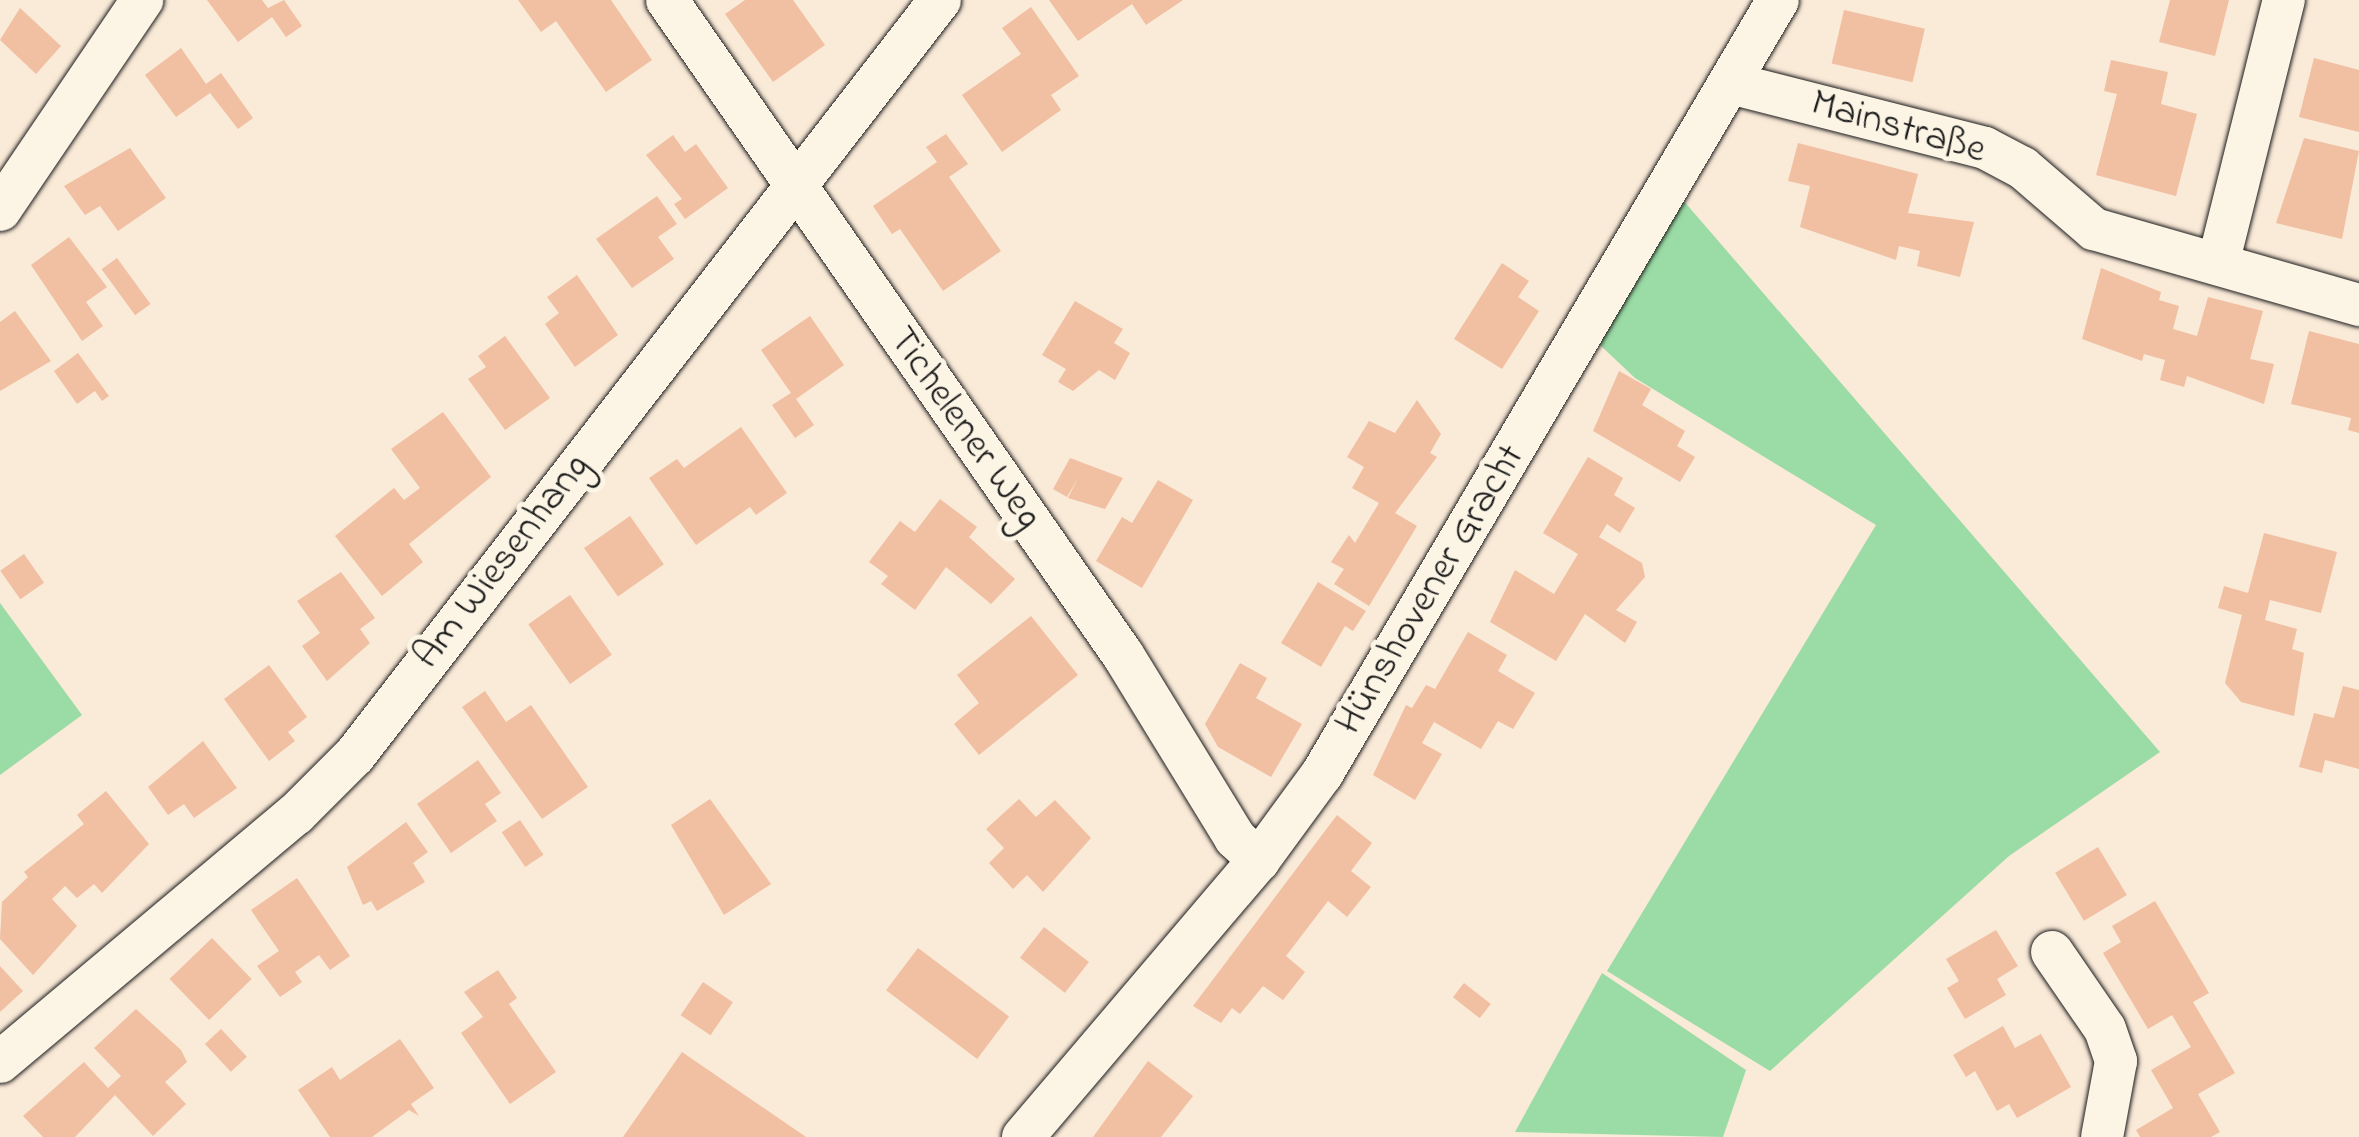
<!DOCTYPE html>
<meta charset="utf-8">
<style>
body{margin:0}
#map{position:relative;width:2359px;height:1137px;overflow:hidden;background:#faead8;font-family:"Indie Flower",sans-serif}
div>[style]{position:absolute}
.green>*{inset:0;background:#9bdba5}
.building>*{inset:0;background:#f1bfa2;transform-origin:0 0}
.roads{filter:drop-shadow(0 0 2px #1c1c1c) drop-shadow(0 0 2px #1c1c1c)}
.street>*{height:42px;margin:-21px;padding:0 21px;transform-origin:21px;border-radius:21px;background:#fcf5e5}
span{translate:-50% -50%;white-space:nowrap;text-align:center;line-height:1.15;-webkit-text-stroke:10px #fcf5e5;paint-order:stroke}
.street-label{font-size:40px;color:#1c1c1c}
</style>
<div id="map">
<div class="green">
<i style="clip-path:polygon(1682px 199px,2160px 752px,2009px 856px,1770px 1071px,1607px 971px,1876px 525px,1635px 378px,1599px 344px)"></i>
<i style="clip-path:polygon(0 603px,82px 715px,0 775px)"></i>
<i style="clip-path:polygon(1602px 973px,1746px 1070px,1723px 1137px,1515px 1132px)"></i>
</div>
<div class="building">
<i style="clip-path:polygon(207px 0,262px 0,268px 8px,284px 0,302px 26px,286px 37px,272px 17px,238px 42px)"></i>
<i style="clip-path:polygon(518px 0,611px 0,652px 60px,606px 92px,556px 21px,541px 32px)"></i>
<i style="clip-path:polygon(745px 0,793px 0,825px 45px,773px 82px,725px 14px)"></i>
<i style="clip-path:polygon(1049px 0,1183px 0,1146px 25px,1132px 4px,1078px 41px)"></i>
<i style="clip-path:polygon(2170px 0,2229px 0,2215px 56px,2159px 42px)"></i>
<i style="clip-path:polygon(1031px 7px,1079px 76px,1051px 95px,1061px 110px,1002px 152px,962px 95px,1021px 54px,1002px 28px)"></i>
<i style="clip-path:polygon(20px 8px,61px 46px,36px 74px,0 40px)"></i>
<i style="left:1844px;top:10px;width:83px;height:55px;rotate:13deg"></i>
<i style="clip-path:polygon(181px 48px,206px 84px,221px 73px,253px 118px,238px 129px,210px 93px,176px 117px,145px 75px)"></i>
<i style="clip-path:polygon(2314px 58px,2359px 70px,2359px 132px,2299px 117px)"></i>
<i style="clip-path:polygon(2111px 60px,2168px 72px,2161px 104px,2197px 114px,2176px 196px,2096px 175px,2117px 94px,2104px 91px)"></i>
<i style="clip-path:polygon(946px 134px,968px 164px,949px 177px,1001px 251px,943px 291px,900px 229px,892px 234px,873px 206px,937px 162px,926px 147px)"></i>
<i style="clip-path:polygon(673px 135px,685px 152px,696px 144px,728px 188px,685px 219px,674px 204px,682px 199px,646px 155px)"></i>
<i style="clip-path:polygon(2304px 138px,2359px 151px,2342px 239px,2276px 223px)"></i>
<i style="clip-path:polygon(1798px 143px,1918px 174px,1908px 213px,1974px 222px,1960px 277px,1917px 266px,1920px 251px,1899px 246px,1896px 260px,1800px 227px,1810px 186px,1788px 181px)"></i>
<i style="clip-path:polygon(130px 148px,166px 198px,118px 231px,100px 206px,85px 215px,64px 186px)"></i>
<i style="clip-path:polygon(657px 196px,677px 224px,658px 237px,674px 259px,632px 288px,596px 239px)"></i>
<i style="clip-path:polygon(69px 237px,107px 287px,86px 302px,103px 326px,82px 341px,31px 265px)"></i>
<i style="left:117px;top:258px;width:57px;height:19px;rotate:54deg"></i>
<i style="clip-path:polygon(1502px 263px,1529px 281px,1518px 297px,1539px 311px,1502px 369px,1454px 339px)"></i>
<i style="clip-path:polygon(2101px 268px,2161px 292px,2159px 300px,2179px 306px,2173px 329px,2197px 336px,2208px 297px,2263px 311px,2250px 359px,2274px 364px,2264px 404px,2187px 376px,2184px 387px,2160px 380px,2165px 360px,2144px 354px,2142px 361px,2082px 339px)"></i>
<i style="clip-path:polygon(577px 275px,618px 335px,575px 367px,545px 324px,559px 313px,547px 297px)"></i>
<i style="clip-path:polygon(1075px 301px,1123px 329px,1114px 343px,1130px 353px,1115px 380px,1099px 370px,1073px 391px,1058px 382px,1066px 369px,1042px 355px)"></i>
<i style="clip-path:polygon(15px 311px,51px 361px,0 391px,0 322px)"></i>
<i style="clip-path:polygon(810px 316px,844px 365px,796px 399px,814px 425px,795px 438px,772px 405px,791px 393px,761px 350px)"></i>
<i style="clip-path:polygon(2309px 331px,2359px 344px,2359px 433px,2348px 430px,2351px 418px,2291px 404px)"></i>
<i style="clip-path:polygon(505px 336px,550px 398px,505px 430px,468px 379px,486px 367px,478px 356px)"></i>
<i style="clip-path:polygon(78px 353px,109px 396px,102px 401px,95px 391px,77px 404px,54px 371px)"></i>
<i style="clip-path:polygon(1619px 371px,1651px 389px,1642px 405px,1685px 431px,1677px 446px,1695px 457px,1680px 482px,1593px 431px)"></i>
<i style="clip-path:polygon(1417px 400px,1441px 434px,1430px 453px,1437px 457px,1395px 513px,1417px 526px,1369px 606px,1334px 584px,1344px 569px,1331px 562px,1349px 535px,1355px 543px,1379px 503px,1352px 488px,1364px 467px,1347px 457px,1369px 421px,1395px 433px)"></i>
<i style="clip-path:polygon(443px 412px,491px 477px,409px 544px,423px 562px,382px 596px,335px 536px,394px 488px,404px 500px,420px 488px,391px 449px)"></i>
<i style="clip-path:polygon(741px 427px,787px 493px,756px 515px,750px 507px,696px 545px,649px 478px,677px 459px,684px 468px)"></i>
<i style="clip-path:polygon(1588px 457px,1623px 478px,1614px 495px,1635px 508px,1620px 533px,1607px 524px,1599px 537px,1642px 563px,1645px 577px,1616px 610px,1637px 622px,1625px 643px,1585px 614px,1556px 661px,1490px 622px,1515px 570px,1554px 594px,1578px 554px,1543px 533px)"></i>
<i style="clip-path:polygon(1070px 458px,1123px 478px,1105px 509px,1068px 498px,1078px 478px,1067px 497px,1053px 489px)"></i>
<i style="clip-path:polygon(1158px 480px,1193px 500px,1142px 588px,1096px 561px,1122px 517px,1132px 523px)"></i>
<i style="clip-path:polygon(940px 499px,977px 527px,969px 537px,1015px 579px,991px 604px,946px 567px,915px 610px,881px 584px,888px 576px,869px 562px,900px 521px,915px 532px)"></i>
<i style="left:630px;top:516px;width:59px;height:56px;rotate:55deg"></i>
<i style="clip-path:polygon(2264px 533px,2337px 552px,2321px 613px,2270px 600px,2265px 620px,2297px 629px,2292px 649px,2304px 653px,2294px 716px,2241px 702px,2225px 683px,2242px 615px,2218px 608px,2224px 586px,2248px 593px)"></i>
<i style="left:24px;top:554px;width:35px;height:29px;rotate:55deg"></i>
<i style="clip-path:polygon(341px 572px,375px 618px,360px 629px,370px 643px,327px 681px,302px 646px,320px 633px,297px 601px)"></i>
<i style="clip-path:polygon(1318px 582px,1366px 611px,1353px 631px,1345px 626px,1321px 667px,1281px 643px)"></i>
<i style="left:570px;top:595px;width:73px;height:51px;rotate:55deg"></i>
<i style="clip-path:polygon(1031px 616px,1078px 675px,979px 755px,954px 724px,979px 703px,957px 675px)"></i>
<i style="clip-path:polygon(1468px 632px,1507px 655px,1498px 671px,1535px 693px,1513px 729px,1498px 721px,1481px 749px,1434px 722px,1422px 743px,1442px 754px,1415px 800px,1373px 775px,1406px 705px,1412px 708px,1426px 685px,1435px 689px)"></i>
<i style="clip-path:polygon(1240px 663px,1267px 678px,1256px 698px,1302px 724px,1271px 777px,1218px 747px,1205px 724px)"></i>
<i style="clip-path:polygon(269px 665px,307px 717px,288px 732px,295px 741px,269px 761px,224px 699px)"></i>
<i style="clip-path:polygon(2343px 686px,2359px 690px,2359px 769px,2325px 760px,2322px 773px,2299px 767px,2314px 713px,2334px 718px)"></i>
<i style="clip-path:polygon(485px 691px,506px 722px,531px 705px,588px 787px,542px 819px,462px 707px)"></i>
<i style="clip-path:polygon(203px 741px,237px 788px,194px 818px,184px 804px,168px 815px,148px 787px)"></i>
<i style="clip-path:polygon(478px 760px,501px 793px,485px 804px,497px 821px,451px 853px,417px 804px)"></i>
<i style="clip-path:polygon(106px 791px,149px 844px,102px 893px,94px 884px,77px 898px,65px 886px,52px 899px,77px 926px,33px 975px,0 939px,2px 902px,28px 877px,24px 872px,84px 824px,77px 815px)"></i>
<i style="clip-path:polygon(710px 799px,771px 884px,724px 915px,671px 825px)"></i>
<i style="clip-path:polygon(1019px 799px,1036px 817px,1055px 800px,1091px 838px,1043px 892px,1027px 875px,1013px 889px,989px 863px,1004px 848px,986px 829px)"></i>
<i style="clip-path:polygon(1337px 815px,1372px 843px,1351px 871px,1371px 887px,1347px 917px,1328px 901px,1286px 956px,1305px 972px,1283px 1000px,1263px 986px,1240px 1014px,1232px 1008px,1221px 1023px,1193px 1006px)"></i>
<i style="left:520px;top:820px;width:42px;height:22px;rotate:56deg"></i>
<i style="clip-path:polygon(406px 822px,428px 852px,413px 863px,425px 882px,377px 911px,371px 901px,363px 905px,347px 867px)"></i>
<i style="left:2098px;top:847px;width:56px;height:50px;rotate:59deg"></i>
<i style="clip-path:polygon(297px 878px,350px 956px,330px 970px,319px 955px,295px 972px,302px 982px,280px 997px,257px 966px,279px 951px,251px 910px)"></i>
<i style="clip-path:polygon(2155px 901px,2209px 993px,2193px 1002px,2235px 1073px,2198px 1094px,2220px 1132px,2211px 1137px,2140px 1137px,2136px 1130px,2173px 1108px,2151px 1070px,2191px 1047px,2172px 1015px,2148px 1029px,2103px 953px,2121px 942px,2112px 926px)"></i>
<i style="left:1044px;top:927px;width:57px;height:39px;rotate:38deg"></i>
<i style="clip-path:polygon(1996px 930px,2018px 966px,1997px 979px,2006px 995px,1965px 1019px,1947px 988px,1959px 981px,1946px 959px)"></i>
<i style="left:212px;top:938px;width:57px;height:59px;rotate:46deg"></i>
<i style="left:918px;top:948px;width:114px;height:53px;rotate:37deg"></i>
<i style="clip-path:polygon(0 966px,23px 991px,0 1012px)"></i>
<i style="clip-path:polygon(498px 970px,517px 998px,509px 1004px,556px 1072px,510px 1104px,461px 1033px,483px 1017px,464px 992px)"></i>
<i style="left:703px;top:982px;width:36px;height:40px;rotate:34deg"></i>
<i style="left:1464px;top:983px;width:34px;height:18px;rotate:38deg"></i>
<i style="clip-path:polygon(136px 1009px,181px 1050px,187px 1062px,165px 1082px,186px 1104px,153px 1136px,115px 1095px,75px 1137px,43px 1137px,23px 1116px,84px 1062px,108px 1088px,121px 1076px,94px 1048px)"></i>
<i style="clip-path:polygon(2003px 1026px,2015px 1048px,2041px 1034px,2071px 1087px,2017px 1118px,2009px 1104px,1997px 1111px,1975px 1071px,1966px 1077px,1953px 1055px)"></i>
<i style="left:221px;top:1029px;width:38px;height:22px;rotate:47deg"></i>
<i style="clip-path:polygon(400px 1039px,434px 1088px,411px 1104px,419px 1116px,409px 1110px,372px 1137px,330px 1137px,298px 1090px,332px 1067px,340px 1080px)"></i>
<i style="clip-path:polygon(682px 1052px,806px 1137px,623px 1137px)"></i>
<i style="clip-path:polygon(1148px 1061px,1193px 1096px,1161px 1137px,1093px 1137px)"></i>
</div>
<div class="roads">
<div class="street">
<i style="left:667px;top:0;width:798px;rotate:55.16deg"></i>
<i style="left:1123px;top:655px;width:215px;rotate:58.5deg"></i>
<i style="left:1235px;top:838px;width:33px;rotate:43deg"></i>
<i style="left:1730px;top:83px;width:263px;rotate:14.3deg"></i>
<i style="left:1985px;top:148px;width:43px;rotate:27.8deg"></i>
<i style="left:2023px;top:168px;width:94px;rotate:40.7deg"></i>
<i style="left:2094px;top:229px;width:276px;rotate:16deg"></i>
<i style="left:0;top:210px;width:254px;rotate:-55.9deg"></i>
<i style="left:2218px;top:264px;width:272px;rotate:-76deg"></i>
<i style="left:2052px;top:952px;width:93px;rotate:55.5deg"></i>
<i style="left:2105px;top:1029px;width:34px;rotate:71deg"></i>
<i style="left:2116px;top:1061px;width:77px;rotate:100.4deg"></i>
<i style="left:0;top:1062px;width:386px;rotate:-40deg"></i>
<i style="left:296px;top:814px;width:83px;rotate:-45deg"></i>
<i style="left:355px;top:755px;width:955px;rotate:-52.23deg"></i>
<i style="left:1023px;top:1137px;width:364px;rotate:-49.6deg"></i>
<i style="left:1259px;top:860px;width:107px;rotate:-53.8deg"></i>
<i style="left:1322px;top:774px;width:898px;rotate:-59.5deg"></i>
</div>
</div>
<div class="street-label">
<span style="left:1898px;top:128px;rotate:16deg">Mainstraße</span>
<span style="left:964px;top:429px;rotate:55deg">Tichelener Weg</span>
<span style="left:503px;top:562px;rotate:-52deg">Am Wiesenhang</span>
<span style="left:1431px;top:590px;rotate:-59deg">Hünshovener Gracht</span>
</div>
</div>
